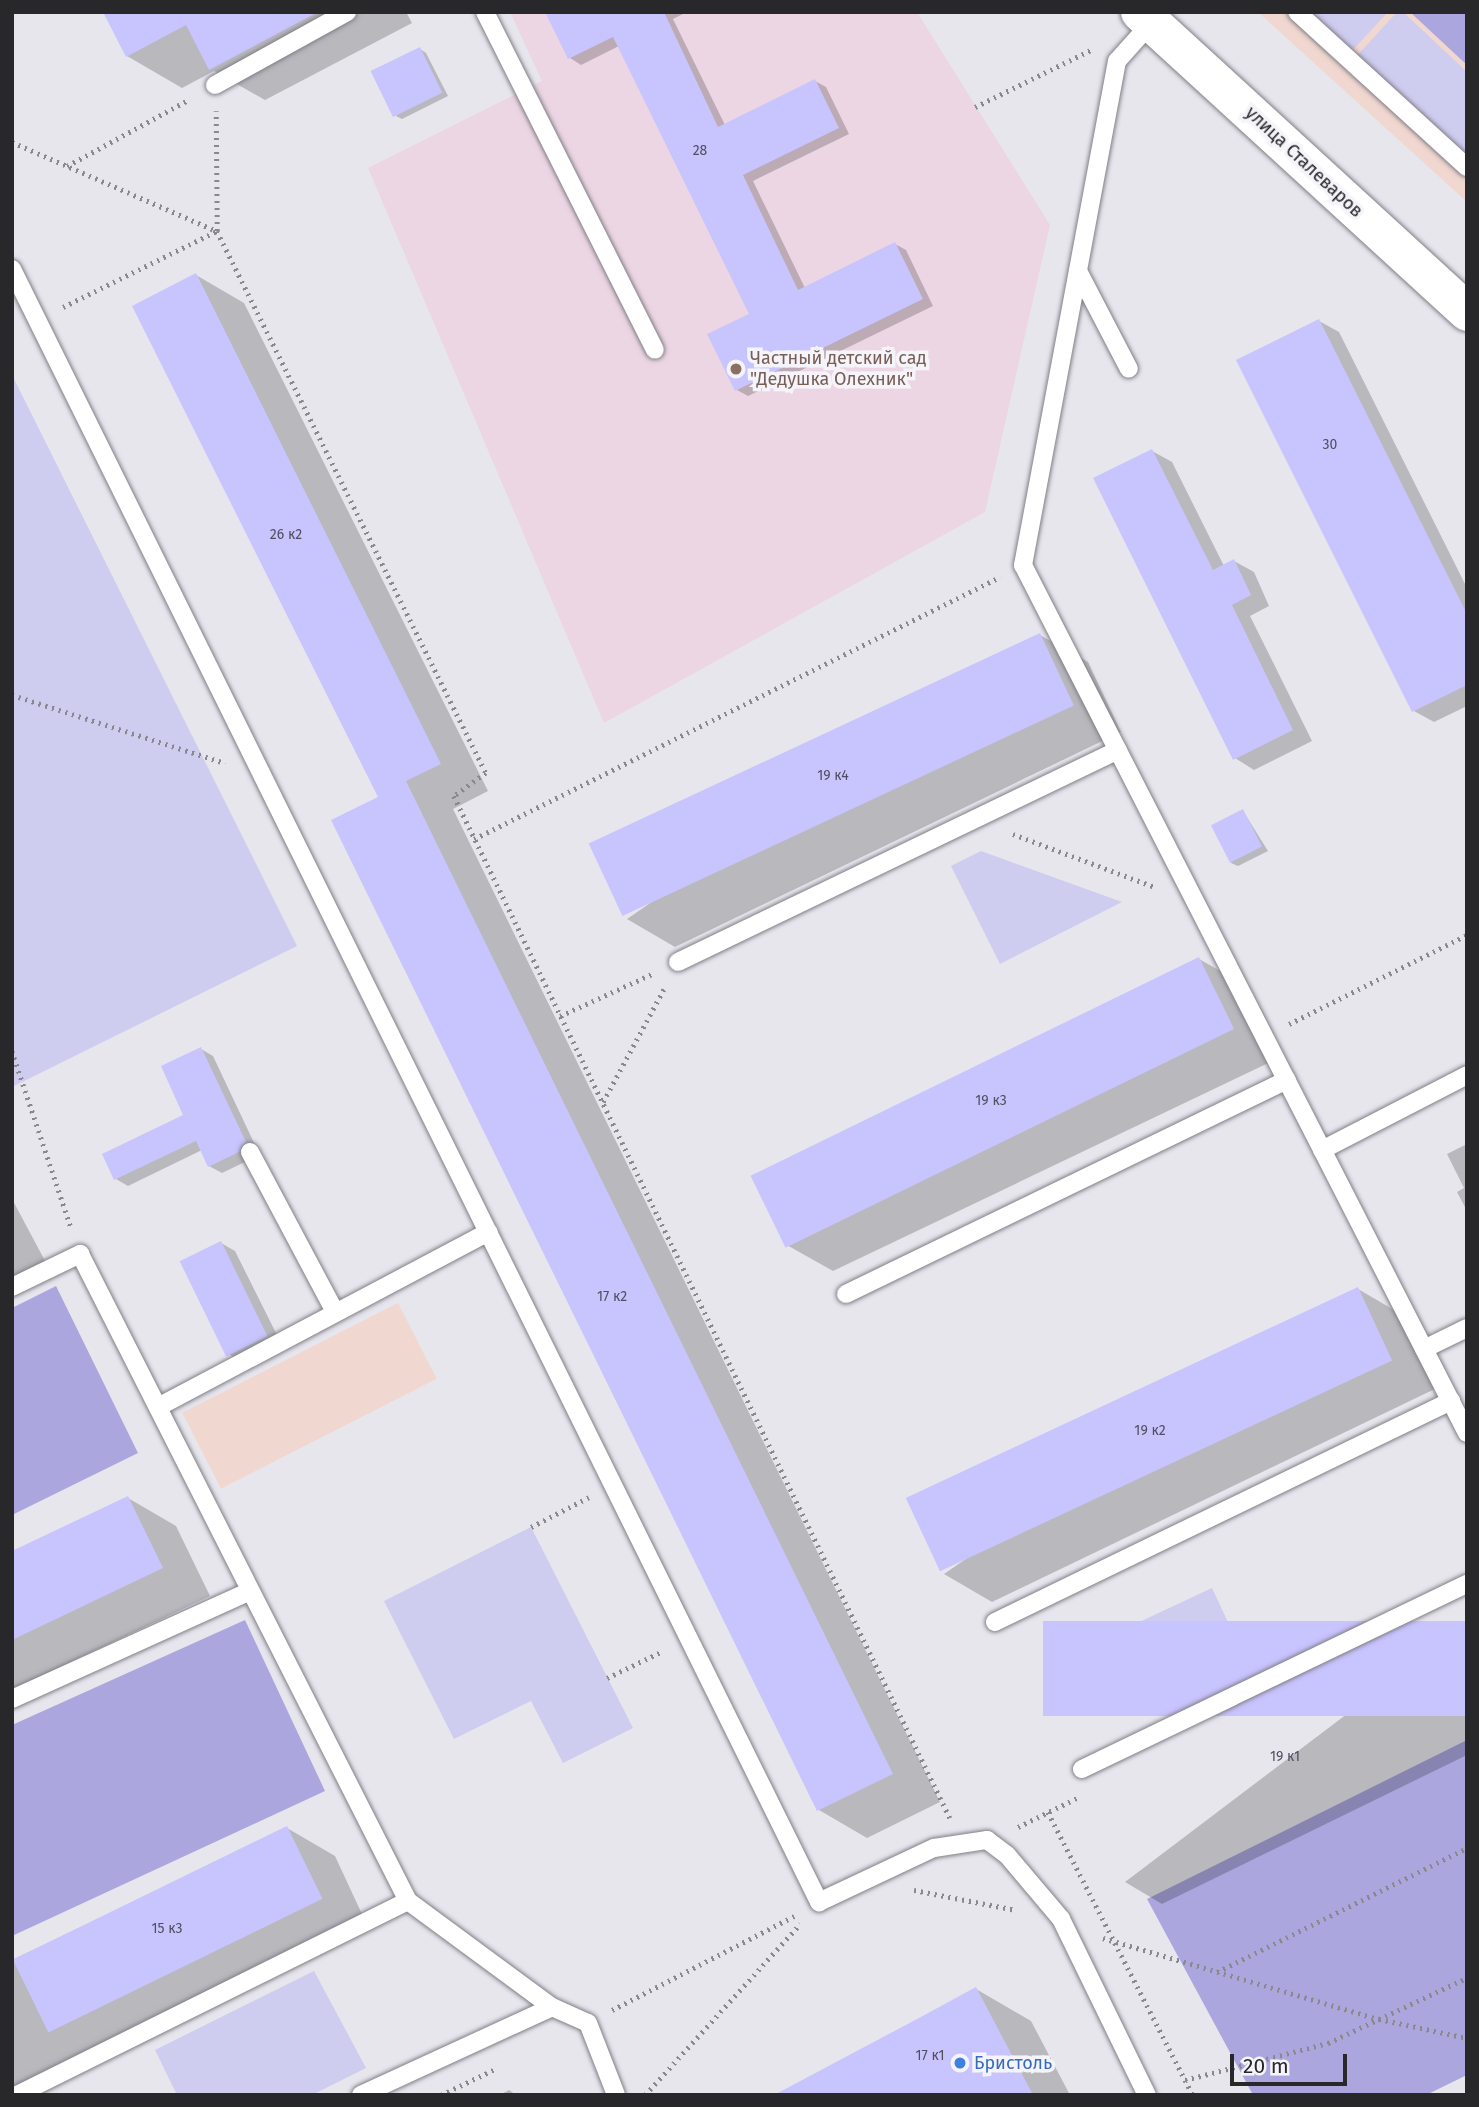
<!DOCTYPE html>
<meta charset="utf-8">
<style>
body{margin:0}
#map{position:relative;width:1479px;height:2107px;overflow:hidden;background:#e7e6ed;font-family:"Fira Sans",sans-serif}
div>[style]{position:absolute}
.industrial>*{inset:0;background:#f0d7cf;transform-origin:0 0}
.education>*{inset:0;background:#ecd6e3}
.green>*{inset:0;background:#ceccef;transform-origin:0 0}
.forest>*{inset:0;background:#aba6de}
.shadow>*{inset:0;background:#0003}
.building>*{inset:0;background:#c8c4fe;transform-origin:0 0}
.path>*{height:4.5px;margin-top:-2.25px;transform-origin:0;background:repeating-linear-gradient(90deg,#89898d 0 2px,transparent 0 7px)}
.roads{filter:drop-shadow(0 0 2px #807f86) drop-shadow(0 0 2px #807f86)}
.lane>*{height:18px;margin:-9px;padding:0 9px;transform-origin:9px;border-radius:9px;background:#fff}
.secondary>*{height:38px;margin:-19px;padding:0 19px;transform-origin:19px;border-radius:19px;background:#fff}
.dots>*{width:19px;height:19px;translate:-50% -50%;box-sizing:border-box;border:4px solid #f4f4fa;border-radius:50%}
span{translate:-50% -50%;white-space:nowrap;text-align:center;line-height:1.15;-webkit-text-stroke:7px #f4f4fa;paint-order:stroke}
.number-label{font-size:14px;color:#504f5f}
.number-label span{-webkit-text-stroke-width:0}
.street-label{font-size:18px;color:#28282a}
.education-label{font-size:18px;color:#785e54}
.left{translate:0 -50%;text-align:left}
.shop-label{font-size:18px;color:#366cbe}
.frame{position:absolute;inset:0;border:14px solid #28282a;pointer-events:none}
.scale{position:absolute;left:1230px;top:2054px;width:117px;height:32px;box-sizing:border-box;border:4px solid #28282a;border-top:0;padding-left:9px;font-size:21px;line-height:24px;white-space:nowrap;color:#28282a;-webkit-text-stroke:5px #f4f4fa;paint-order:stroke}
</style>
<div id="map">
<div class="industrial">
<i style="clip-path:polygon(1258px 12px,1467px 12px,1467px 202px)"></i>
<i style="left:398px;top:1303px;width:85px;height:242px;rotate:63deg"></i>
</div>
<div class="education">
<i style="clip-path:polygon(510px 12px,917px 12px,1050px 225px,985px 512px,604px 723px,368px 168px,542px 81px)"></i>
</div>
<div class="green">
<i style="clip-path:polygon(1306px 12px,1388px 12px,1350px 53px)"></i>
<i style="clip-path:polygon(1397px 12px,1403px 12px,1467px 72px,1467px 159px,1355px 58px)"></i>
<i style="clip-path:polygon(12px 375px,297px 946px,12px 1087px)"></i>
<i style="clip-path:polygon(981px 851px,1122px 902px,1000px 964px,951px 866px)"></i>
<i style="clip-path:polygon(531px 1527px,633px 1728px,563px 1763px,531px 1701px,454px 1739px,384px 1601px)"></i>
<i style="left:1212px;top:1588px;width:82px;height:82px;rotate:65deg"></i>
<i style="clip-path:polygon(314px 1971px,366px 2068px,312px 2095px,177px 2095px,155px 2050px)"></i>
</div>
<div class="forest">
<i style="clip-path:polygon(1410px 12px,1467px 12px,1467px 65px)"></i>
<i style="clip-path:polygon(56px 1286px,138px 1453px,12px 1515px,12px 1308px)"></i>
<i style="clip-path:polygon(245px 1620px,325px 1791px,12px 1936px,12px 1725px)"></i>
<i style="clip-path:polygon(1467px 1740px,1467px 2075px,1426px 2095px,1253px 2095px,1147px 1899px)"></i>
</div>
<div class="shadow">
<i style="clip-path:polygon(105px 12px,406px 12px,412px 23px,265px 100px,214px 71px,182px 88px,127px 56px)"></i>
<i style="clip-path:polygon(547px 12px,687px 12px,673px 19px,725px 125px,815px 81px,826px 87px,849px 134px,753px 181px,805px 288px,895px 244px,906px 250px,933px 306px,748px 396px,737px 390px,751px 315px,619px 46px,581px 65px,570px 58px)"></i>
<i style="clip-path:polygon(420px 49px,426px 53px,448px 96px,402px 119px,396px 116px)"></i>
<i style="clip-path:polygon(196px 275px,244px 303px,488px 791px,453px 809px,940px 1802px,867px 1838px,819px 1810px,380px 798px)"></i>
<i style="clip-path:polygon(1319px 321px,1339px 332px,1467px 588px,1467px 706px,1434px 722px,1414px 711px)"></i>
<i style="clip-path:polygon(1152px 451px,1172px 462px,1224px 566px,1234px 561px,1254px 572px,1269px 606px,1250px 616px,1312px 741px,1254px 770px,1235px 758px)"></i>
<i style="clip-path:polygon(1040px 635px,1088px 662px,1121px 732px,675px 947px,627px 919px)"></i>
<i style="clip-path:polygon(1243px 811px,1268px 851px,1238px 866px,1231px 863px)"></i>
<i style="clip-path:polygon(1199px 959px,1247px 986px,1281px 1057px,833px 1271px,785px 1244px)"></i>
<i style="clip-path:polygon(201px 1049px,213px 1056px,257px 1149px,251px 1159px,222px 1173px,209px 1166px,202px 1150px,128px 1186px,116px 1179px,186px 1115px)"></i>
<i style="clip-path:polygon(1467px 1144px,1467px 1211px,1457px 1192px,1464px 1188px,1447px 1154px)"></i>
<i style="clip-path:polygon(12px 1199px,51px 1272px,12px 1290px)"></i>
<i style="clip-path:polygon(221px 1243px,235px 1251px,281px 1343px,244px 1363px,230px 1355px)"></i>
<i style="clip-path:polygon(1358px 1289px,1406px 1317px,1439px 1387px,992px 1602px,944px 1574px)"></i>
<i style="clip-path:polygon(128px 1498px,176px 1526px,210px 1596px,12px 1690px,12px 1553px)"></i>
<i style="clip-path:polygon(1467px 1623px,1467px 1755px,1162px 1904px,1125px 1882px)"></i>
<i style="clip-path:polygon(287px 1828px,335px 1856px,368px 1927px,12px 2095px,12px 1960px)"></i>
<i style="clip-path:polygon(976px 1989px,1031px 2021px,1070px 2095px,779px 2095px)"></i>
<i style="clip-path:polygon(509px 2090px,516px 2095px,500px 2095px)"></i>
</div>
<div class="building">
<i style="clip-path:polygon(103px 12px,318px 12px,209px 70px,186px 25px,126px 57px)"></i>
<i style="clip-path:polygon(545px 12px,664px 12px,718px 127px,815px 79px,839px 128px,743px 175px,798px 290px,895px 242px,923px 299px,735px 391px,707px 334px,749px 314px,613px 37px,568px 59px)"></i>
<i style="left:420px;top:47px;width:51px;height:55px;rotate:64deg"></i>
<i style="clip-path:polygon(196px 273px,441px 764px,406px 781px,893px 1774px,817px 1811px,331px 820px,378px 797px,132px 306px)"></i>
<i style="clip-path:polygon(1319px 319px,1467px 614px,1467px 685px,1412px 712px,1236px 360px)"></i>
<i style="clip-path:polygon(1152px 449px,1213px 570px,1234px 559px,1251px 595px,1232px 605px,1293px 730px,1233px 760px,1093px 478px)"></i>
<i style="left:1040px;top:633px;width:80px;height:498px;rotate:65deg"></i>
<i style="left:1243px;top:809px;width:42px;height:36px;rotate:63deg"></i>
<i style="left:1199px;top:957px;width:80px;height:499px;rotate:64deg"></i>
<i style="clip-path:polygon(201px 1047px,246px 1142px,239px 1152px,208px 1167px,196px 1141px,114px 1180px,102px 1154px,183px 1115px,161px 1066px)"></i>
<i style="left:221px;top:1241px;width:106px;height:46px;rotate:64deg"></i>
<i style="left:1358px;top:1287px;width:81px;height:499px;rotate:65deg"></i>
<i style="clip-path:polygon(128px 1496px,163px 1568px,12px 1640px,12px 1551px)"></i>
<i style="left:1467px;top:1621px;width:95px;height:424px;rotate:90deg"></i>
<i style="left:287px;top:1826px;width:81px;height:305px;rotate:64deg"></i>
<i style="clip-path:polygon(976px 1987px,1033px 2095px,774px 2095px,919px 2018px)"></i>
</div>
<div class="path">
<i style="left:975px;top:107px;width:129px;rotate:-26.2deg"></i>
<i style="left:12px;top:142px;width:223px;rotate:23.5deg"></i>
<i style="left:217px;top:231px;width:605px;rotate:63.6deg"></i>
<i style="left:486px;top:773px;width:39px;rotate:144deg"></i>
<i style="left:454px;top:796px;width:1136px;rotate:64.11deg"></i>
<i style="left:67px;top:166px;width:140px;rotate:-28.6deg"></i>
<i style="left:63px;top:307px;width:172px;rotate:-26.3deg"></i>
<i style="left:217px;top:231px;width:120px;rotate:-90.5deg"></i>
<i style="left:12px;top:695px;width:224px;rotate:17.7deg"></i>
<i style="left:1013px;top:834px;width:152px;rotate:20.5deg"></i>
<i style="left:474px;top:839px;width:588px;rotate:-26.48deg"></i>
<i style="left:560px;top:1016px;width:101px;rotate:-24.5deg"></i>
<i style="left:1289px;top:1024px;width:199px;rotate:-26.6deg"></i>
<i style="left:12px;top:1051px;width:186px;rotate:71.5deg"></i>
<i style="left:603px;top:1102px;width:131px;rotate:-61.7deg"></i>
<i style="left:531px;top:1527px;width:65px;rotate:-27.3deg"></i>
<i style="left:607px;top:1678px;width:62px;rotate:-25.7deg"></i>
<i style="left:1048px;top:1812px;width:318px;rotate:62.9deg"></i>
<i style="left:1018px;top:1827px;width:68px;rotate:-26.2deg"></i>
<i style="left:914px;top:1890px;width:104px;rotate:11.1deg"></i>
<i style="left:1103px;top:1938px;width:288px;rotate:16.4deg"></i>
<i style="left:1379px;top:2019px;width:90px;rotate:12.2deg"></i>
<i style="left:1217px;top:1972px;width:279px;rotate:-26.4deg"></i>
<i style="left:612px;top:2010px;width:205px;rotate:-27.3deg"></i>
<i style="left:1185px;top:2080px;width:148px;rotate:-14.5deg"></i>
<i style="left:1328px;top:2043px;width:153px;rotate:-25.1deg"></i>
<i style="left:441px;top:2095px;width:60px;rotate:-25.7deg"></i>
<i style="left:645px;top:2095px;width:231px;rotate:-47.8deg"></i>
</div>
<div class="roads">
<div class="lane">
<i style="left:485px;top:12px;width:378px;rotate:63.3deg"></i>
<i style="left:1297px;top:12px;width:230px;rotate:42.4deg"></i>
<i style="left:1152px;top:22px;width:52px;rotate:131.9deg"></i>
<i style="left:1117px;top:61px;width:513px;rotate:100.56deg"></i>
<i style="left:1023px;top:565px;width:975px;rotate:62.91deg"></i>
<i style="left:215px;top:85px;width:151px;rotate:-28.9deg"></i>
<i style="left:12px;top:269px;width:1822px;rotate:63.7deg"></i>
<i style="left:819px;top:1902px;width:127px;rotate:-25.2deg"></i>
<i style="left:934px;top:1848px;width:54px;rotate:-8.6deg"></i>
<i style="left:987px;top:1840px;width:25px;rotate:37deg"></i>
<i style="left:1007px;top:1855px;width:84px;rotate:49.8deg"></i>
<i style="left:1061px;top:1919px;width:196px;rotate:64deg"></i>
<i style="left:1078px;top:271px;width:110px;rotate:62.5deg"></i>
<i style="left:678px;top:962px;width:488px;rotate:-25.7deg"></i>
<i style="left:1322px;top:1150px;width:163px;rotate:-27.3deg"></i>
<i style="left:250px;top:1152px;width:181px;rotate:62deg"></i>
<i style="left:12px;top:1287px;width:76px;rotate:-25.9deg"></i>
<i style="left:80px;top:1254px;width:725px;rotate:63.12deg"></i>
<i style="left:846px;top:1294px;width:490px;rotate:-25.9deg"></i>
<i style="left:1424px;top:1349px;width:48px;rotate:-26deg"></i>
<i style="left:158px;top:1407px;width:374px;rotate:-27.9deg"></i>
<i style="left:995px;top:1622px;width:507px;rotate:-25.86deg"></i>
<i style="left:12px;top:1699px;width:261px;rotate:-24.4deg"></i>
<i style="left:1082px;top:1769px;width:427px;rotate:-25.7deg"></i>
<i style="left:17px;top:2095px;width:436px;rotate:-26.4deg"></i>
<i style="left:408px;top:1901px;width:179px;rotate:36.4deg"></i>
<i style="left:361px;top:2095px;width:210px;rotate:-24.7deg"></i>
<i style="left:552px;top:2007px;width:39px;rotate:24deg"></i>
<i style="left:588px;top:2023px;width:77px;rotate:68.7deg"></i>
</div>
<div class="secondary">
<i style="left:1140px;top:12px;width:444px;rotate:42.5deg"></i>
</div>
</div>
<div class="dots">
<i style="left:736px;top:369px;background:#8d6e63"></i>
<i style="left:960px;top:2063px;background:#3f7fe0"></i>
</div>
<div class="number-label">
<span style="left:700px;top:151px">28</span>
<span style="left:1330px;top:445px">30</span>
<span style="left:286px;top:535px">26 к2</span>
<span style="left:833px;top:776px">19 к4</span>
<span style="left:991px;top:1101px">19 к3</span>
<span style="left:612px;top:1297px">17 к2</span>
<span style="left:1150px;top:1431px">19 к2</span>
<span style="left:1285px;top:1757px">19 к1</span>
<span style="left:167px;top:1929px">15 к3</span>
<span style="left:930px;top:2056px">17 к1</span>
</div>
<div class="street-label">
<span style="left:1304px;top:162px;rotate:43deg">улица Сталеваров</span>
</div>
<div class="education-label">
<span class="left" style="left:750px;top:369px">Частный детский сад<br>"Дедушка Олехник"</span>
</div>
<div class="shop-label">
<span class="left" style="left:974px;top:2063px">Бристоль</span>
</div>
<div class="frame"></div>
<div class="scale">20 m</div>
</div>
